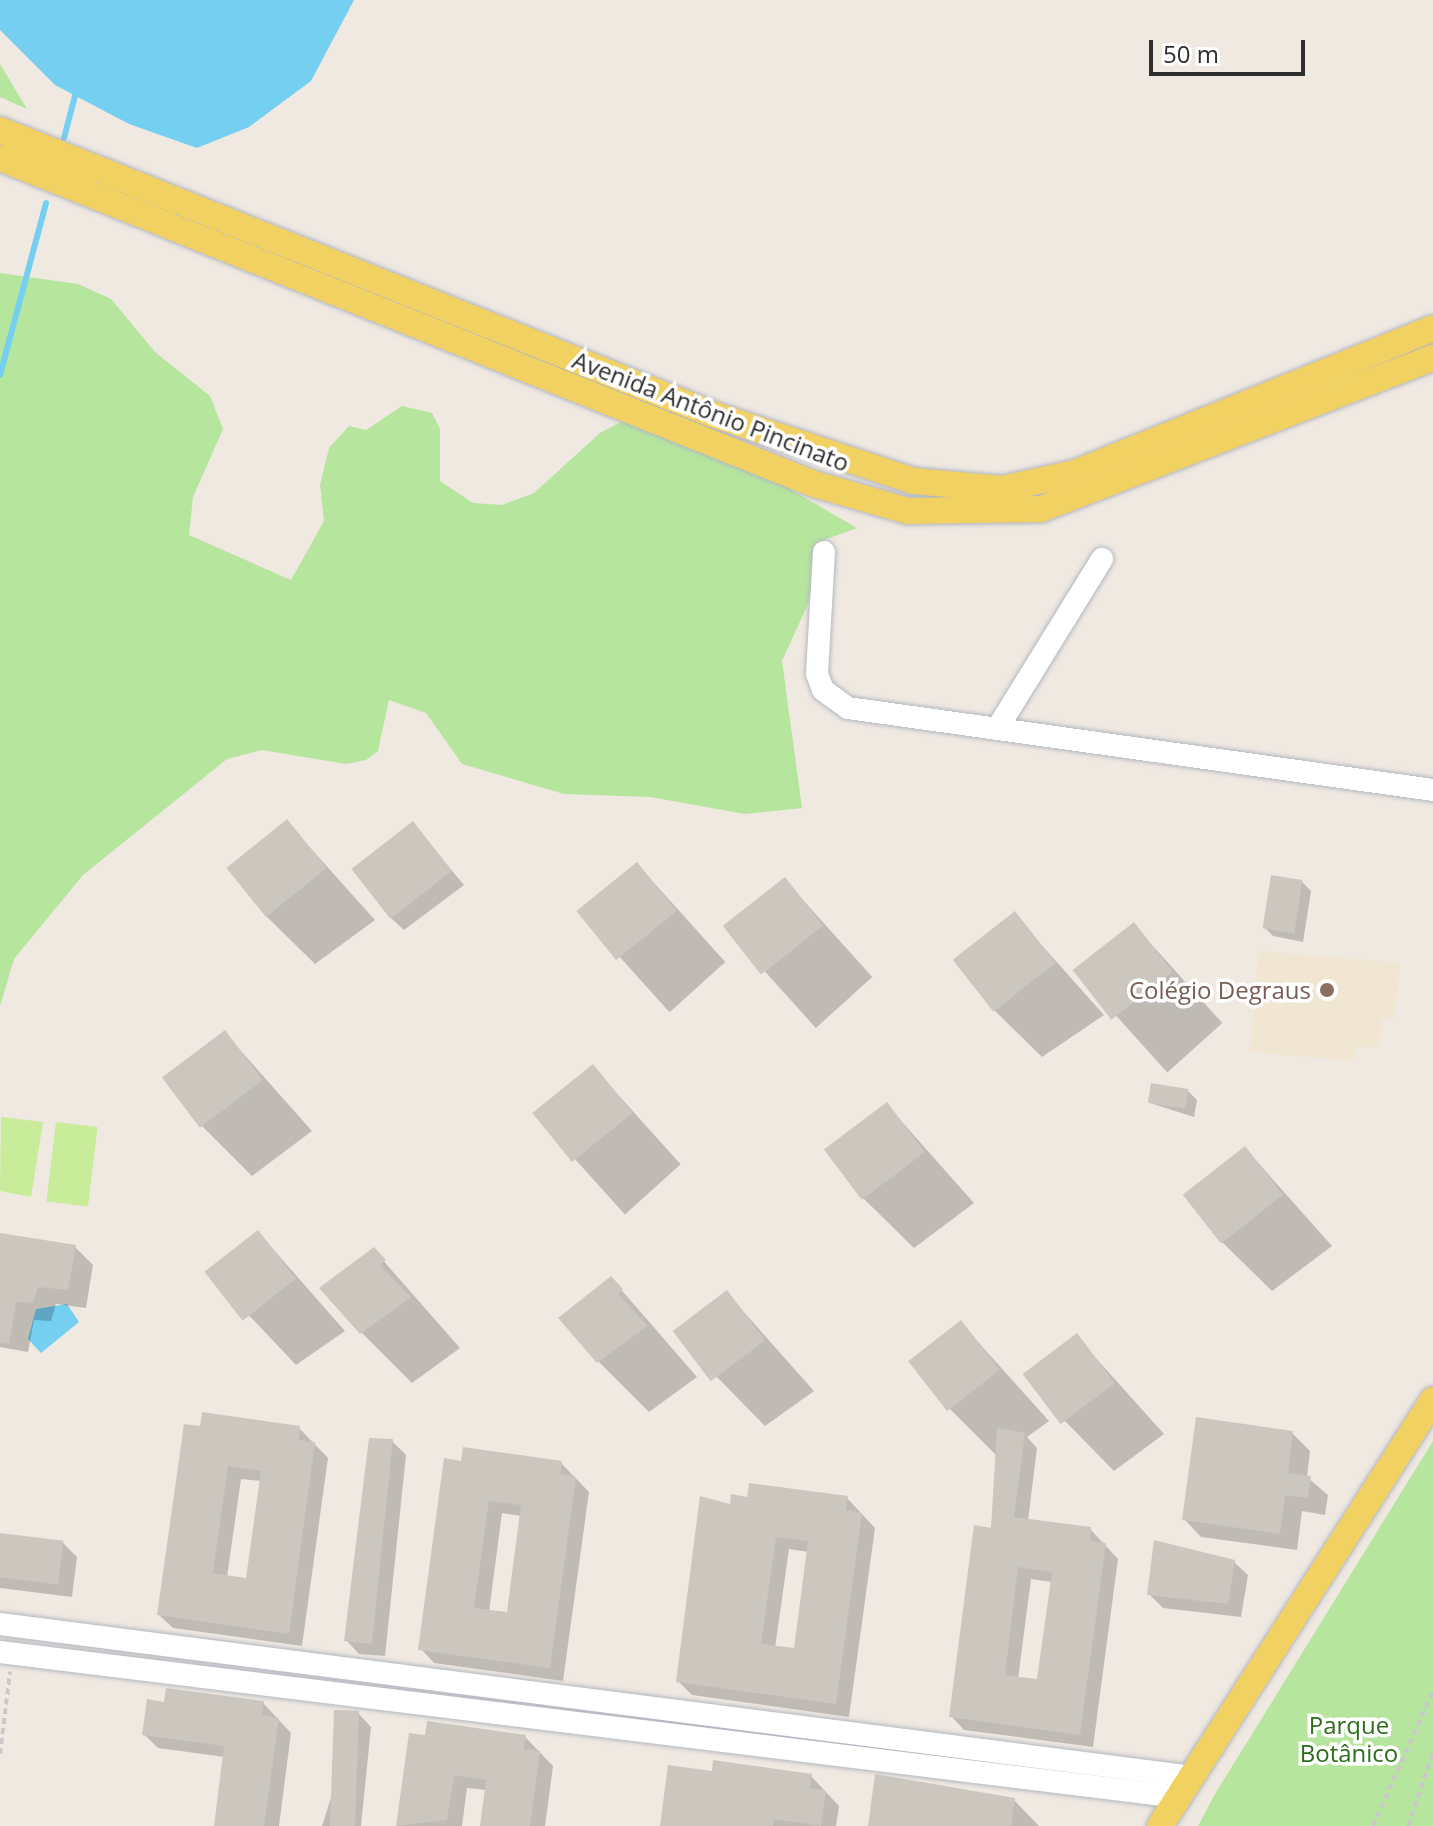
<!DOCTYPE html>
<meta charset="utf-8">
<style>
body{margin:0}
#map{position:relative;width:1433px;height:1826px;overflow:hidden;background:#efe9e1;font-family:"Open Sans",sans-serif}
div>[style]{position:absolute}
.education>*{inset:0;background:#f0e6d1}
.green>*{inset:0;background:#b6e59e}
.pitch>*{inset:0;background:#c9ec9a;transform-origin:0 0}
.water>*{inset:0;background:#75cff0}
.shadow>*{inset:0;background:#0003;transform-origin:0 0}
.stream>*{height:6px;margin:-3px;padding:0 3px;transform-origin:3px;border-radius:3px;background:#75cff0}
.building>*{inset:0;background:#cbc7bf;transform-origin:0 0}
.path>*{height:4px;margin-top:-2px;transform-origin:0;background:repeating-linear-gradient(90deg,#c9c9c9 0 6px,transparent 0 10px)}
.roads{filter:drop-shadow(0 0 2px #b4b7c1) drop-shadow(0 0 2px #b4b7c1)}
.minor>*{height:22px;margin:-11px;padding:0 11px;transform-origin:11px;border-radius:11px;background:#fff}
.major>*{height:26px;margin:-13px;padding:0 13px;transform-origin:13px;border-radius:13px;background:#f2d163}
.dots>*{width:22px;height:22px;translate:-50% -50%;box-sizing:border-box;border:4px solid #fff;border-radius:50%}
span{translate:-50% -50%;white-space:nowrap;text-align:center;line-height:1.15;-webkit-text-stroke:7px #fff;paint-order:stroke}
.street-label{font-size:24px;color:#2e2e2e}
.education-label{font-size:24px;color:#785e54}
.right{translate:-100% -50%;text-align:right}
.park-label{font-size:24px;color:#2c6e1b}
.scale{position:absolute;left:1149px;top:40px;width:156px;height:36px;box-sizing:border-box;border:4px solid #2e2e2e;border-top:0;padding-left:10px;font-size:24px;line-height:28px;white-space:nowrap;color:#2e2e2e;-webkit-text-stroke:6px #fff;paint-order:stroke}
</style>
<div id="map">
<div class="education">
<i style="clip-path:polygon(1259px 951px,1400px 963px,1395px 1018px,1382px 1018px,1380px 1048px,1355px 1046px,1354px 1061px,1250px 1052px)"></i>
</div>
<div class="green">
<i style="clip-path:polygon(0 64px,27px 109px,0 97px)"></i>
<i style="clip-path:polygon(0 273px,78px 284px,111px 299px,155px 352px,210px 396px,223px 429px,193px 497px,189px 535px,291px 580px,324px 521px,320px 485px,329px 448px,349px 426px,366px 430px,402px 406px,432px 413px,440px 429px,440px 481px,473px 503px,502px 505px,534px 493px,600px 433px,638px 413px,721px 449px,857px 528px,819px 542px,808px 604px,782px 661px,802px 808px,745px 814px,650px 797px,564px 794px,462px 764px,426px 713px,389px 700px,378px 751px,366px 760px,346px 764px,262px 750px,227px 759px,83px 875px,14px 959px,0 1006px)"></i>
<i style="clip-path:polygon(1433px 1441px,1433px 1826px,1198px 1826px,1215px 1794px)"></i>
</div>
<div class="pitch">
<i style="clip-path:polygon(1px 1117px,43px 1122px,31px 1197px,0 1191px)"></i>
<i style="left:56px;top:1122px;width:42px;height:80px;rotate:7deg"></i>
</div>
<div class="water">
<i style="clip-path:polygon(0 0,354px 0,311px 81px,249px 127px,197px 148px,129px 124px,55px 85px,0 30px)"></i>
<i style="clip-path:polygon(67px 1304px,79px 1322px,41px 1353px,28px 1339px,36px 1309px)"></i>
</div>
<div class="shadow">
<i style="clip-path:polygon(287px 822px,375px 920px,315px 964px,264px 914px)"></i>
<i style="clip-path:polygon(413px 824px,464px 885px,404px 930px,390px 917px)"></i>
<i style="left:637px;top:864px;width:132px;height:75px;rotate:48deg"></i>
<i style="left:784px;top:879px;width:132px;height:76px;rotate:48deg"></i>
<i style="clip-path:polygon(1302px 882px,1311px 891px,1303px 942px,1273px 936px,1264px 927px)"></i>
<i style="clip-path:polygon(1014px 914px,1104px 1015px,1042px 1057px,991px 1007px)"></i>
<i style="left:1134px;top:925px;width:132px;height:74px;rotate:48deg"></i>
<i style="clip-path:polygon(225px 1033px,312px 1131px,252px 1176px,202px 1126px)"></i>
<i style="left:593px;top:1067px;width:131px;height:75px;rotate:48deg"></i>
<i style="clip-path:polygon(1188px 1091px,1197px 1100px,1194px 1117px,1150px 1103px)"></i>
<i style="clip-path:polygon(887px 1105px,974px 1203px,914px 1248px,863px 1198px)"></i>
<i style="clip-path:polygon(1245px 1148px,1332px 1246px,1272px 1291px,1221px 1241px)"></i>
<i style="clip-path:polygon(258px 1232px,345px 1331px,296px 1365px,208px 1272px)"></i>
<i style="clip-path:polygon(0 1235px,75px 1247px,93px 1265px,86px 1308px,56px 1304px,51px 1321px,34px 1320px,28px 1352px,0 1347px)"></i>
<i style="clip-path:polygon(373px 1249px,460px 1348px,412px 1383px,361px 1332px)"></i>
<i style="clip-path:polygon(611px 1278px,697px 1377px,649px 1412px,598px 1361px)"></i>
<i style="clip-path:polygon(727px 1293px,814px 1391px,765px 1426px,715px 1375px)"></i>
<i style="clip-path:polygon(evenodd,961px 1323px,1049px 1421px,1027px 1437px,1037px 1448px,1028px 1521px,1090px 1529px,1118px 1559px,1093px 1747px,964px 1730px,951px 1716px,993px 1530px,997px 1456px,949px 1408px,961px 1323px,1031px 1579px,1052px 1582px,1039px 1682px,1018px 1679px,1031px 1579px)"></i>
<i style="clip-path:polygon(1076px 1336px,1164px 1434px,1114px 1471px,1064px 1420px)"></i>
<i style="clip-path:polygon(evenodd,185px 1426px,299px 1428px,328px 1458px,302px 1646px,173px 1628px,159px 1615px,185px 1426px,241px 1479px,262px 1481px,248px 1580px,227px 1577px,241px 1479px)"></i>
<i style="clip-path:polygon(1292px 1433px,1310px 1451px,1307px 1477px,1328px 1495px,1325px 1515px,1302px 1511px,1297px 1550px,1201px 1537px,1184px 1519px)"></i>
<i style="clip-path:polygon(392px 1441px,406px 1455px,385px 1656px,359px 1654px,346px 1640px)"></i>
<i style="clip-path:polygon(evenodd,463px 1463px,561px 1463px,589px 1492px,563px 1681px,434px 1663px,421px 1649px,463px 1463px,502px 1513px,522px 1516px,509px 1615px,489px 1612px,502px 1513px)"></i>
<i style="clip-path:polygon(evenodd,847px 1498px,875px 1528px,849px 1717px,692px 1695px,678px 1681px,731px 1506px,847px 1498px,789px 1549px,808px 1552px,796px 1650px,775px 1648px,789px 1549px)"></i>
<i style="clip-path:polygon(0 1535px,63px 1543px,77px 1557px,72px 1597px,0 1588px)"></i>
<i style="clip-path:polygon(1234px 1562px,1248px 1575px,1241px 1617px,1163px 1608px,1149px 1594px)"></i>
<i style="clip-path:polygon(263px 1703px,291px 1733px,279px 1826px,216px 1826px,225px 1757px,158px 1748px,144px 1734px,165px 1704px)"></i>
<i style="clip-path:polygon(358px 1713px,371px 1727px,361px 1826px,322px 1826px)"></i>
<i style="clip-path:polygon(411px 1735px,525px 1737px,553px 1766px,545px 1826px,482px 1826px,486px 1790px,467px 1788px,462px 1826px,398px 1826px)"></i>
<i style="clip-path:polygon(713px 1774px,811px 1776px,839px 1806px,836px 1826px,662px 1826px)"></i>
<i style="clip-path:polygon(1014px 1800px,1039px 1826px,870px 1826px)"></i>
</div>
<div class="stream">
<i style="left:64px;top:138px;width:52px;rotate:-75.4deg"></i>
<i style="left:0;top:375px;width:178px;rotate:-75deg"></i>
</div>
<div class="building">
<i style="left:287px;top:819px;width:63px;height:78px;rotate:51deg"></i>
<i style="left:413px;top:821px;width:63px;height:78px;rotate:52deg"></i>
<i style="left:637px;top:862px;width:63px;height:78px;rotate:51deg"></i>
<i style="left:1271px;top:875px;width:32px;height:54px;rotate:9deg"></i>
<i style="left:785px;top:877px;width:62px;height:79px;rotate:52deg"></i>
<i style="left:1015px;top:911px;width:66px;height:79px;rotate:52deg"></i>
<i style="left:1134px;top:922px;width:63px;height:78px;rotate:52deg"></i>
<i style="left:225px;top:1030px;width:63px;height:79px;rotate:53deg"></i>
<i style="left:593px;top:1064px;width:63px;height:78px;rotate:51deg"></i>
<i style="left:1151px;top:1083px;width:38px;height:20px;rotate:9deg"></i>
<i style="left:887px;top:1102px;width:63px;height:79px;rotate:53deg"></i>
<i style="left:1245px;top:1146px;width:62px;height:79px;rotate:52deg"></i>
<i style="left:258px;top:1230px;width:62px;height:68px;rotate:52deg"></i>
<i style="clip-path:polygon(0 1233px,76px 1245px,68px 1290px,38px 1287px,33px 1303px,16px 1302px,9px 1344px,0 1343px)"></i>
<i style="clip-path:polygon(374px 1247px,386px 1260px,380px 1265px,411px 1297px,360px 1334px,319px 1288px)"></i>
<i style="clip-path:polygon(611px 1276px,623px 1289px,618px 1294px,648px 1326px,597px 1363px,558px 1318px)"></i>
<i style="left:727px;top:1290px;width:63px;height:68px;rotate:53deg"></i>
<i style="left:961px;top:1320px;width:63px;height:67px;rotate:52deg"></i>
<i style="left:1077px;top:1333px;width:63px;height:68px;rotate:53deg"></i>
<i style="clip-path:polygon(evenodd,202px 1412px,300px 1426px,299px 1440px,315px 1442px,289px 1634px,157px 1615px,184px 1424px,200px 1426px,202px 1412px,228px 1466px,261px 1471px,246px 1578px,213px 1573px,228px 1466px)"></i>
<i style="clip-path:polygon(1196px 1417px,1293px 1431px,1288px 1473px,1311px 1476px,1308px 1498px,1285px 1495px,1280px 1534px,1182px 1520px)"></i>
<i style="clip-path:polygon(evenodd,997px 1428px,1025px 1433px,1014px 1517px,1091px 1527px,1090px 1541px,1106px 1543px,1080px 1735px,949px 1717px,974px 1525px,991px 1528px,997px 1428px,1018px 1567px,1052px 1572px,1037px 1679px,1005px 1675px,1018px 1567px)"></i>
<i style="clip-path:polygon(369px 1438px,393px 1439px,372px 1644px,344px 1641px)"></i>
<i style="clip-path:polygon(evenodd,463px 1447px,562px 1461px,560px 1474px,576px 1477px,550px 1668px,418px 1650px,444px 1458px,461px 1461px,463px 1447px,489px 1501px,521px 1505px,507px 1612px,474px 1608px,489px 1501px)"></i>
<i style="clip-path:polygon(evenodd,749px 1483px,848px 1496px,846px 1510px,862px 1513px,836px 1704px,676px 1682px,700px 1496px,730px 1504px,731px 1494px,747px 1497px,749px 1483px,776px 1537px,808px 1541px,794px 1648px,761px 1644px,776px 1537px)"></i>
<i style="left:0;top:1533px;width:64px;height:44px;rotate:7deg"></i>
<i style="clip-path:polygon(1154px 1540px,1235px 1560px,1228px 1604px,1147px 1595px)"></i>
<i style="clip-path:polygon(166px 1688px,264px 1701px,262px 1715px,279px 1718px,264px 1826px,214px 1826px,224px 1746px,142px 1735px,147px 1699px,164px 1702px)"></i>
<i style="left:334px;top:1710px;width:25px;height:117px;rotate:2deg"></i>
<i style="clip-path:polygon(427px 1721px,526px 1735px,524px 1749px,540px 1751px,530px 1826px,480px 1826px,486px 1780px,454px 1775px,447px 1820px,396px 1826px,409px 1733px,425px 1735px)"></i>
<i style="clip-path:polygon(713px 1760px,812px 1774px,810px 1788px,826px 1791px,821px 1826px,774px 1819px,773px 1826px,660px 1826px,668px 1765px,712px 1771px)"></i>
<i style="clip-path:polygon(875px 1774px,1015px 1798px,1011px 1826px,868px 1826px)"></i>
</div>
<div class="path">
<i style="left:0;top:1754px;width:83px;rotate:-83deg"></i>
<i style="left:1373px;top:1826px;width:148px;rotate:-66deg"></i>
<i style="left:1408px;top:1826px;width:78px;rotate:-71.3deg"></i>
</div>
<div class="roads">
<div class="minor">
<i style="left:824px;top:552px;width:122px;rotate:93.3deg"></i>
<i style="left:817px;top:674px;width:17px;rotate:69deg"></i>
<i style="left:823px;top:690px;width:31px;rotate:36deg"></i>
<i style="left:848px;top:708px;width:591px;rotate:7.98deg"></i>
<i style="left:997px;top:729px;width:200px;rotate:-58.3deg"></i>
<i style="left:0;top:1624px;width:1202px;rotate:7.31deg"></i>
<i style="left:0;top:1652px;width:1188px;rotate:7.01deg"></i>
</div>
<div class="major">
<i style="left:0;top:130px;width:767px;rotate:21.75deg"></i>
<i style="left:712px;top:414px;width:212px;rotate:18.4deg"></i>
<i style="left:913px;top:481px;width:89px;rotate:5.1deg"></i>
<i style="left:1002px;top:489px;width:75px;rotate:-12.4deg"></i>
<i style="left:1075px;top:473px;width:386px;rotate:-22deg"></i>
<i style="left:0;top:158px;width:877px;rotate:21.83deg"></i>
<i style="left:814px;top:484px;width:98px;rotate:16deg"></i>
<i style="left:908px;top:511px;width:133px;rotate:-0.9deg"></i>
<i style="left:1041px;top:509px;width:420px;rotate:-21.1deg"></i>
<i style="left:1160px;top:1826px;width:506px;rotate:-57.35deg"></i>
</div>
</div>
<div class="dots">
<i style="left:1327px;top:990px;background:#8d6e63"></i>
</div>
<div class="street-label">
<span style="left:711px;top:411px;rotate:21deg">Avenida Antônio Pincinato</span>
</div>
<div class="education-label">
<span class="right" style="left:1311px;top:990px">Colégio Degraus</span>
</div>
<div class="park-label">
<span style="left:1349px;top:1739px">Parque<br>Botânico</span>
</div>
<div class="scale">50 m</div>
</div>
